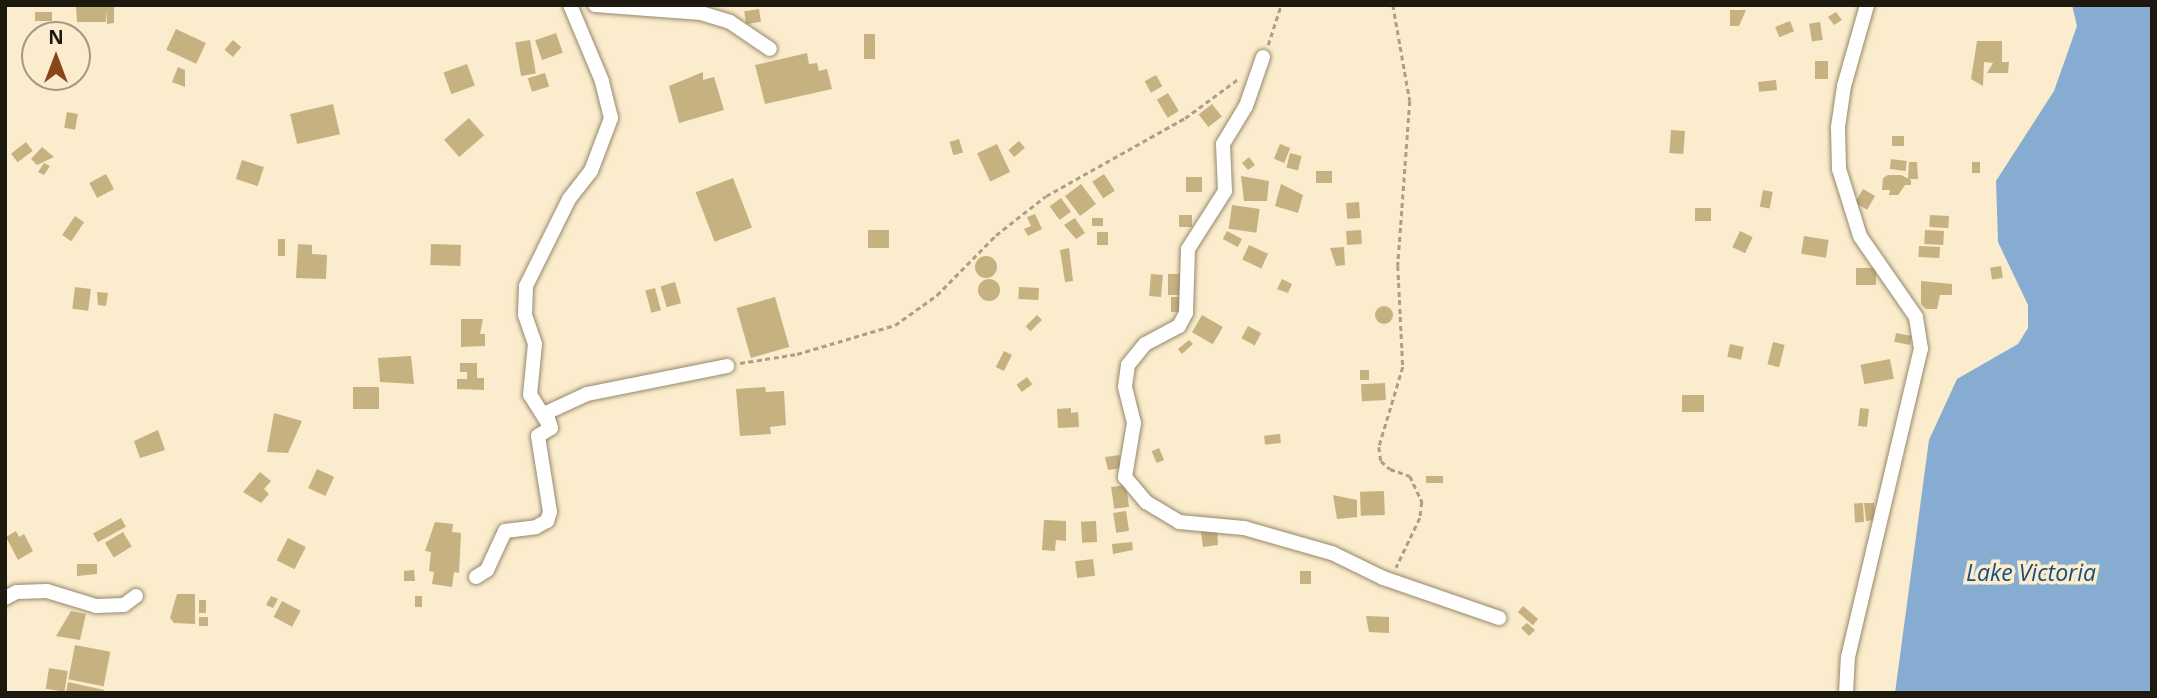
<!DOCTYPE html>
<style>
body{margin:0}
#map{position:relative;width:2157px;height:698px;overflow:hidden;background:#faeccc;font-family:"Open Sans",sans-serif}
div>[style]{position:absolute}
.water>*{inset:0;background:#86acd1}
.building>*{inset:0;background:#c6b181;transform-origin:0 0}
.round{border-radius:50%}
.path>*{height:2.5px;margin-top:-1.25px;transform-origin:0;background:repeating-linear-gradient(90deg,#aba087 0 5px,transparent 0 8.5px)}
.roads{filter:drop-shadow(0 0 2px #95886a) drop-shadow(0 0 2px #95886a)}
.minor>*{height:14px;margin:-7px;padding:0 7px;transform-origin:7px;border-radius:7px;background:#fff}
span{translate:-50% -50%;white-space:nowrap;text-align:center;line-height:1.15;-webkit-text-stroke:7px #faeccc;paint-order:stroke}
.water-label{font-size:23px;color:#164f7f;font-style:italic}
.frame{position:absolute;inset:0;border:7px solid #1e190e;pointer-events:none}
.north{position:absolute;left:21px;top:21px;width:70px;height:70px;box-sizing:border-box;background:#faeccc;border:2px solid #a29880;border-radius:50%;rotate:0deg;font-size:19px;font-weight:700;line-height:28px;text-align:center;color:#1e190e}
.north::after{content:'';display:block;margin:auto;width:24px;height:32px;background:#894618;clip-path:polygon(50% 0,100% 100%,50% 72%,0 100%)}
</style>
<div id="map">
<div class="water">
<i style="clip-path:polygon(2072px 5px,2152px 5px,2152px 693px,1895px 693px,1929px 440px,1957px 379px,2018px 344px,2028px 328px,2028px 305px,1998px 242px,1996px 181px,2054px 91px,2077px 26px)"></i>
</div>
<div class="building">
<i style="clip-path:polygon(76px 5px,114px 7px,114px 23px,107px 24px,107px 10px,106px 22px,77px 22px)"></i>
<i style="left:759px;top:9px;width:13px;height:15px;rotate:81deg"></i>
<i style="clip-path:polygon(1730px 10px,1746px 10px,1739px 26px,1730px 26px)"></i>
<i style="left:52px;top:12px;width:9px;height:17px;rotate:90deg"></i>
<i style="clip-path:polygon(1836px 12px,1842px 20px,1834px 25px,1828px 17px)"></i>
<i style="left:1790px;top:21px;width:11px;height:16px;rotate:68deg"></i>
<i style="left:1820px;top:22px;width:18px;height:11px;rotate:81deg"></i>
<i style="left:176px;top:29px;width:33px;height:23px;rotate:25deg"></i>
<i style="left:556px;top:33px;width:21px;height:22px;rotate:71deg"></i>
<i style="left:864px;top:34px;width:11px;height:25px"></i>
<i style="left:233px;top:40px;width:11px;height:13px;rotate:41deg"></i>
<i style="left:530px;top:40px;width:34px;height:15px;rotate:80deg"></i>
<i style="clip-path:polygon(1977px 41px,2002px 41px,2002px 62px,2009px 62px,2008px 73px,1987px 73px,1993px 63px,1984px 62px,1983px 86px,1971px 79px)"></i>
<i style="clip-path:polygon(807px 53px,809px 64px,817px 63px,819px 71px,827px 69px,832px 89px,765px 104px,755px 65px)"></i>
<i style="left:1815px;top:61px;width:13px;height:18px"></i>
<i style="left:467px;top:64px;width:23px;height:25px;rotate:70deg"></i>
<i style="clip-path:polygon(178px 67px,185px 70px,185px 87px,172px 82px)"></i>
<i style="clip-path:polygon(703px 72px,703px 80px,714px 77px,724px 110px,679px 123px,669px 86px)"></i>
<i style="left:545px;top:73px;width:14px;height:18px;rotate:73deg"></i>
<i style="left:1156px;top:75px;width:13px;height:13px;rotate:61deg"></i>
<i style="left:1776px;top:80px;width:10px;height:18px;rotate:84deg"></i>
<i style="left:1168px;top:93px;width:21px;height:13px;rotate:59deg"></i>
<i style="left:333px;top:104px;width:31px;height:44px;rotate:77deg"></i>
<i style="left:1212px;top:104px;width:16px;height:17px;rotate:52deg"></i>
<i style="left:67px;top:112px;width:11px;height:16px;rotate:10deg"></i>
<i style="left:469px;top:118px;width:23px;height:33px;rotate:49deg"></i>
<i style="left:1671px;top:130px;width:14px;height:23px;rotate:4deg"></i>
<i style="left:1892px;top:136px;width:12px;height:10px"></i>
<i style="left:959px;top:139px;width:14px;height:10px;rotate:73deg"></i>
<i style="left:1019px;top:141px;width:9px;height:14px;rotate:49deg"></i>
<i style="left:26px;top:142px;width:11px;height:19px;rotate:52deg"></i>
<i style="left:997px;top:144px;width:31px;height:22px;rotate:65deg"></i>
<i style="left:1280px;top:144px;width:11px;height:16px;rotate:22deg"></i>
<i style="clip-path:polygon(42px 147px,54px 157px,37px 165px,31px 159px)"></i>
<i style="left:1290px;top:153px;width:12px;height:15px;rotate:14deg"></i>
<i style="clip-path:polygon(1249px 157px,1255px 165px,1248px 170px,1242px 163px)"></i>
<i style="left:1891px;top:159px;width:16px;height:10px;rotate:7deg"></i>
<i style="left:242px;top:160px;width:23px;height:20px;rotate:18deg"></i>
<i style="clip-path:polygon(1909px 162px,1917px 162px,1918px 179px,1908px 179px)"></i>
<i style="left:1972px;top:162px;width:8px;height:11px"></i>
<i style="clip-path:polygon(44px 163px,50px 166px,44px 175px,38px 172px)"></i>
<i style="left:1316px;top:171px;width:16px;height:12px"></i>
<i style="left:106px;top:174px;width:17px;height:19px;rotate:62deg"></i>
<i style="left:1104px;top:174px;width:20px;height:14px;rotate:57deg"></i>
<i style="clip-path:polygon(1888px 175px,1901px 175px,1911px 180px,1911px 185px,1905px 185px,1898px 195px,1889px 195px,1890px 190px,1882px 190px,1883px 178px)"></i>
<i style="clip-path:polygon(1241px 176px,1269px 181px,1267px 201px,1244px 201px)"></i>
<i style="left:1186px;top:177px;width:16px;height:15px"></i>
<i style="left:733px;top:178px;width:53px;height:40px;rotate:69deg"></i>
<i style="left:1081px;top:184px;width:25px;height:20px;rotate:53deg"></i>
<i style="clip-path:polygon(1281px 184px,1303px 195px,1298px 213px,1275px 206px)"></i>
<i style="left:1863px;top:189px;width:14px;height:16px;rotate:30deg"></i>
<i style="left:1763px;top:190px;width:10px;height:17px;rotate:11deg"></i>
<i style="left:1061px;top:198px;width:17px;height:14px;rotate:54deg"></i>
<i style="left:1359px;top:202px;width:16px;height:13px;rotate:86deg"></i>
<i style="left:1232px;top:205px;width:28px;height:24px;rotate:8deg"></i>
<i style="left:1711px;top:208px;width:13px;height:16px;rotate:90deg"></i>
<i style="clip-path:polygon(1035px 214px,1042px 229px,1028px 236px,1024px 229px,1031px 226px,1027px 217px)"></i>
<i style="left:1179px;top:215px;width:13px;height:12px"></i>
<i style="left:1930px;top:215px;width:19px;height:12px;rotate:3deg"></i>
<i style="left:75px;top:216px;width:11px;height:23px;rotate:34deg"></i>
<i style="clip-path:polygon(1075px 218px,1085px 233px,1076px 239px,1064px 225px)"></i>
<i style="left:1092px;top:218px;width:11px;height:8px"></i>
<i style="left:889px;top:230px;width:18px;height:21px;rotate:90deg"></i>
<i style="left:1361px;top:230px;width:14px;height:15px;rotate:86deg"></i>
<i style="left:1925px;top:230px;width:19px;height:14px;rotate:3deg"></i>
<i style="left:1227px;top:231px;width:17px;height:9px;rotate:28deg"></i>
<i style="left:1740px;top:231px;width:14px;height:18px;rotate:25deg"></i>
<i style="left:1097px;top:232px;width:11px;height:13px"></i>
<i style="left:1804px;top:236px;width:25px;height:18px;rotate:9deg"></i>
<i style="left:278px;top:239px;width:7px;height:17px"></i>
<i style="clip-path:polygon(298px 244px,312px 245px,312px 254px,327px 255px,326px 279px,296px 278px)"></i>
<i style="left:431px;top:244px;width:30px;height:21px;rotate:2deg"></i>
<i style="left:1249px;top:245px;width:21px;height:16px;rotate:25deg"></i>
<i style="left:1919px;top:246px;width:21px;height:11px;rotate:3deg"></i>
<i style="clip-path:polygon(1344px 247px,1345px 265px,1336px 266px,1330px 248px)"></i>
<i style="clip-path:polygon(1069px 248px,1073px 281px,1065px 282px,1060px 250px)"></i>
<i class="round" style="left:975px;top:256px;width:22px;height:22px"></i>
<i style="left:2001px;top:266px;width:12px;height:11px;rotate:81deg"></i>
<i style="left:1856px;top:268px;width:20px;height:17px"></i>
<i style="left:1151px;top:274px;width:12px;height:22px;rotate:5deg"></i>
<i style="left:1168px;top:274px;width:16px;height:21px"></i>
<i class="round" style="left:978px;top:279px;width:22px;height:22px"></i>
<i style="clip-path:polygon(1282px 279px,1292px 284px,1288px 293px,1277px 289px)"></i>
<i style="clip-path:polygon(1921px 281px,1952px 284px,1952px 295px,1940px 295px,1937px 309px,1926px 309px,1921px 304px)"></i>
<i style="left:675px;top:282px;width:22px;height:15px;rotate:74deg"></i>
<i style="left:75px;top:287px;width:16px;height:22px;rotate:7deg"></i>
<i style="left:1019px;top:287px;width:20px;height:12px;rotate:3deg"></i>
<i style="left:655px;top:288px;width:23px;height:10px;rotate:75deg"></i>
<i style="clip-path:polygon(97px 292px,108px 293px,106px 306px,98px 305px)"></i>
<i style="left:775px;top:297px;width:52px;height:40px;rotate:74deg"></i>
<i style="left:1171px;top:297px;width:10px;height:15px"></i>
<i class="round" style="left:1375px;top:306px;width:18px;height:18px"></i>
<i style="left:1037px;top:315px;width:7px;height:16px;rotate:45deg"></i>
<i style="left:1202px;top:315px;width:24px;height:20px;rotate:30deg"></i>
<i style="clip-path:polygon(461px 319px,483px 319px,480px 334px,485px 334px,485px 346px,461px 347px)"></i>
<i style="left:1248px;top:326px;width:15px;height:14px;rotate:28deg"></i>
<i style="left:1896px;top:333px;width:16px;height:9px;rotate:11deg"></i>
<i style="clip-path:polygon(1189px 340px,1193px 344px,1182px 354px,1178px 349px)"></i>
<i style="left:1773px;top:342px;width:12px;height:23px;rotate:14deg"></i>
<i style="left:1730px;top:344px;width:14px;height:13px;rotate:12deg"></i>
<i style="left:1004px;top:351px;width:9px;height:18px;rotate:27deg"></i>
<i style="clip-path:polygon(411px 356px,414px 384px,380px 382px,378px 358px)"></i>
<i style="left:1890px;top:359px;width:20px;height:30px;rotate:79deg"></i>
<i style="clip-path:polygon(460px 363px,477px 363px,477px 378px,484px 378px,484px 390px,457px 389px,457px 379px,467px 379px,467px 372px,460px 372px)"></i>
<i style="left:1360px;top:370px;width:9px;height:10px"></i>
<i style="left:1027px;top:377px;width:9px;height:13px;rotate:54deg"></i>
<i style="left:1385px;top:383px;width:17px;height:24px;rotate:87deg"></i>
<i style="left:353px;top:387px;width:26px;height:22px"></i>
<i style="clip-path:polygon(765px 387px,766px 392px,784px 391px,786px 425px,770px 427px,771px 434px,740px 436px,736px 389px)"></i>
<i style="left:1682px;top:395px;width:22px;height:17px"></i>
<i style="clip-path:polygon(1071px 408px,1071px 413px,1078px 412px,1079px 427px,1058px 428px,1057px 409px)"></i>
<i style="left:1860px;top:408px;width:9px;height:18px;rotate:6deg"></i>
<i style="clip-path:polygon(274px 413px,302px 421px,288px 453px,267px 452px)"></i>
<i style="clip-path:polygon(158px 430px,165px 450px,140px 458px,134px 441px)"></i>
<i style="left:1280px;top:434px;width:9px;height:16px;rotate:84deg"></i>
<i style="left:1159px;top:448px;width:13px;height:8px;rotate:67deg"></i>
<i style="clip-path:polygon(1119px 455px,1122px 468px,1108px 470px,1105px 457px)"></i>
<i style="left:317px;top:469px;width:19px;height:21px;rotate:25deg"></i>
<i style="clip-path:polygon(260px 472px,271px 481px,264px 489px,269px 494px,261px 503px,243px 492px)"></i>
<i style="left:1443px;top:476px;width:7px;height:17px;rotate:90deg"></i>
<i style="left:1126px;top:485px;width:22px;height:15px;rotate:82deg"></i>
<i style="left:1384px;top:491px;width:24px;height:24px;rotate:88deg"></i>
<i style="clip-path:polygon(1333px 495px,1357px 500px,1357px 517px,1337px 519px)"></i>
<i style="left:1863px;top:503px;width:19px;height:9px;rotate:87deg"></i>
<i style="clip-path:polygon(1864px 503px,1874px 503px,1875px 520px,1866px 521px)"></i>
<i style="left:1126px;top:511px;width:20px;height:13px;rotate:81deg"></i>
<i style="left:121px;top:518px;width:10px;height:32px;rotate:61deg"></i>
<i style="clip-path:polygon(1044px 520px,1066px 521px,1066px 541px,1056px 540px,1055px 551px,1042px 550px)"></i>
<i style="left:1096px;top:521px;width:21px;height:15px;rotate:87deg"></i>
<i style="clip-path:polygon(435px 522px,453px 524px,452px 532px,461px 533px,459px 573px,454px 572px,452px 587px,432px 584px,434px 572px,429px 571px,431px 552px,425px 551px)"></i>
<i style="clip-path:polygon(1217px 526px,1218px 545px,1203px 547px,1201px 532px)"></i>
<i style="clip-path:polygon(16px 531px,19px 537px,24px 534px,33px 551px,18px 560px,6px 537px)"></i>
<i style="left:123px;top:532px;width:17px;height:21px;rotate:59deg"></i>
<i style="left:288px;top:538px;width:20px;height:25px;rotate:27deg"></i>
<i style="clip-path:polygon(1132px 542px,1133px 550px,1113px 554px,1112px 544px)"></i>
<i style="left:1093px;top:559px;width:17px;height:18px;rotate:83deg"></i>
<i style="clip-path:polygon(77px 564px,97px 564px,97px 574px,77px 576px)"></i>
<i style="clip-path:polygon(414px 570px,415px 581px,404px 581px,404px 571px)"></i>
<i style="left:1300px;top:571px;width:11px;height:13px"></i>
<i style="clip-path:polygon(177px 594px,195px 594px,195px 624px,174px 623px,170px 618px)"></i>
<i style="clip-path:polygon(271px 596px,278px 599px,273px 608px,266px 605px)"></i>
<i style="left:415px;top:596px;width:7px;height:11px"></i>
<i style="left:199px;top:600px;width:7px;height:13px"></i>
<i style="left:282px;top:601px;width:21px;height:18px;rotate:28deg"></i>
<i style="left:1523px;top:606px;width:20px;height:8px;rotate:41deg"></i>
<i style="clip-path:polygon(71px 611px,86px 614px,80px 640px,56px 636px)"></i>
<i style="clip-path:polygon(1366px 616px,1389px 617px,1389px 633px,1369px 632px)"></i>
<i style="left:199px;top:617px;width:9px;height:9px"></i>
<i style="clip-path:polygon(1527px 623px,1535px 630px,1529px 636px,1521px 628px)"></i>
<i style="left:75px;top:645px;width:36px;height:35px;rotate:11deg"></i>
<i style="left:49px;top:668px;width:19px;height:21px;rotate:9deg"></i>
<i style="clip-path:polygon(68px 682px,104px 690px,104px 693px,66px 692px)"></i>
</div>
<div class="path">
<i style="left:1393px;top:5px;width:97px;rotate:80deg"></i>
<i style="left:1410px;top:101px;width:165px;rotate:94.2deg"></i>
<i style="left:1398px;top:266px;width:101px;rotate:87.2deg"></i>
<i style="left:1403px;top:367px;width:84px;rotate:106.7deg"></i>
<i style="left:1379px;top:447px;width:14px;rotate:82deg"></i>
<i style="left:1381px;top:461px;width:12px;rotate:42deg"></i>
<i style="left:1390px;top:469px;width:21px;rotate:19deg"></i>
<i style="left:1410px;top:476px;width:29px;rotate:65deg"></i>
<i style="left:1422px;top:502px;width:16px;rotate:97deg"></i>
<i style="left:1420px;top:518px;width:55px;rotate:115.6deg"></i>
<i style="left:1268px;top:45px;width:42px;rotate:-72deg"></i>
<i style="left:740px;top:363px;width:58px;rotate:-9deg"></i>
<i style="left:797px;top:354px;width:102px;rotate:-16.5deg"></i>
<i style="left:895px;top:325px;width:52px;rotate:-35.5deg"></i>
<i style="left:937px;top:295px;width:84px;rotate:-45.5deg"></i>
<i style="left:996px;top:235px;width:63px;rotate:-38deg"></i>
<i style="left:1046px;top:196px;width:159px;rotate:-29.3deg"></i>
<i style="left:1185px;top:118px;width:66px;rotate:-36.3deg"></i>
</div>
<div class="roads">
<div class="minor">
<i style="left:595px;top:5px;width:106px;rotate:4.3deg"></i>
<i style="left:701px;top:13px;width:30px;rotate:17deg"></i>
<i style="left:730px;top:22px;width:48px;rotate:34deg"></i>
<i style="left:1263px;top:57px;width:52px;rotate:109.1deg"></i>
<i style="left:1246px;top:106px;width:44px;rotate:121.2deg"></i>
<i style="left:1223px;top:144px;width:47px;rotate:87.6deg"></i>
<i style="left:1225px;top:191px;width:69px;rotate:122.5deg"></i>
<i style="left:1188px;top:249px;width:64px;rotate:91.8deg"></i>
<i style="left:1186px;top:313px;width:15px;rotate:118deg"></i>
<i style="left:1179px;top:326px;width:38px;rotate:152deg"></i>
<i style="left:1145px;top:344px;width:27px;rotate:129deg"></i>
<i style="left:1128px;top:365px;width:22px;rotate:98deg"></i>
<i style="left:1125px;top:387px;width:37px;rotate:76deg"></i>
<i style="left:1134px;top:423px;width:55px;rotate:99.5deg"></i>
<i style="left:1125px;top:477px;width:33px;rotate:50deg"></i>
<i style="left:1146px;top:502px;width:39px;rotate:31deg"></i>
<i style="left:1179px;top:522px;width:65px;rotate:5.3deg"></i>
<i style="left:1244px;top:528px;width:91px;rotate:15.9deg"></i>
<i style="left:1332px;top:553px;width:57px;rotate:26.1deg"></i>
<i style="left:1383px;top:578px;width:123px;rotate:19deg"></i>
<i style="left:551px;top:428px;width:39px;rotate:-122deg"></i>
<i style="left:530px;top:395px;width:51px;rotate:-84.4deg"></i>
<i style="left:535px;top:344px;width:31px;rotate:-109deg"></i>
<i style="left:525px;top:315px;width:29px;rotate:-88deg"></i>
<i style="left:526px;top:286px;width:97px;rotate:-63.7deg"></i>
<i style="left:569px;top:199px;width:36px;rotate:-52deg"></i>
<i style="left:591px;top:171px;width:57px;rotate:-69.3deg"></i>
<i style="left:611px;top:118px;width:38px;rotate:-104deg"></i>
<i style="left:602px;top:81px;width:82px;rotate:-112.8deg"></i>
<i style="left:476px;top:577px;width:13px;rotate:-32deg"></i>
<i style="left:487px;top:570px;width:43px;rotate:-65.2deg"></i>
<i style="left:505px;top:531px;width:31px;rotate:-7deg"></i>
<i style="left:536px;top:527px;width:13px;rotate:-29deg"></i>
<i style="left:547px;top:521px;width:9px;rotate:-72deg"></i>
<i style="left:550px;top:512px;width:77px;rotate:-99deg"></i>
<i style="left:538px;top:436px;width:15px;rotate:-32deg"></i>
<i style="left:551px;top:428px;width:16px;rotate:-108deg"></i>
<i style="left:546px;top:413px;width:45px;rotate:-24.9deg"></i>
<i style="left:587px;top:394px;width:143px;rotate:-11.3deg"></i>
<i style="left:5px;top:598px;width:13px;rotate:-27deg"></i>
<i style="left:17px;top:592px;width:30px;rotate:-2deg"></i>
<i style="left:47px;top:591px;width:51px;rotate:17deg"></i>
<i style="left:96px;top:606px;width:28px;rotate:-2deg"></i>
<i style="left:124px;top:605px;width:15px;rotate:-37deg"></i>
<i style="left:1846px;top:693px;width:36px;rotate:-87deg"></i>
<i style="left:1848px;top:657px;width:317px;rotate:-76.7deg"></i>
<i style="left:1921px;top:349px;width:32px;rotate:-99deg"></i>
<i style="left:1916px;top:317px;width:98px;rotate:-124.7deg"></i>
<i style="left:1860px;top:236px;width:70px;rotate:-107.4deg"></i>
<i style="left:1839px;top:169px;width:42px;rotate:-91.4deg"></i>
<i style="left:1838px;top:127px;width:41px;rotate:-81.7deg"></i>
<i style="left:1844px;top:86px;width:84px;rotate:-74.1deg"></i>
</div>
</div>
<div class="water-label">
<span style="left:2031px;top:572px">Lake Victoria</span>
</div>
<div class="frame"></div>
<div class="north">N</div>
</div>
